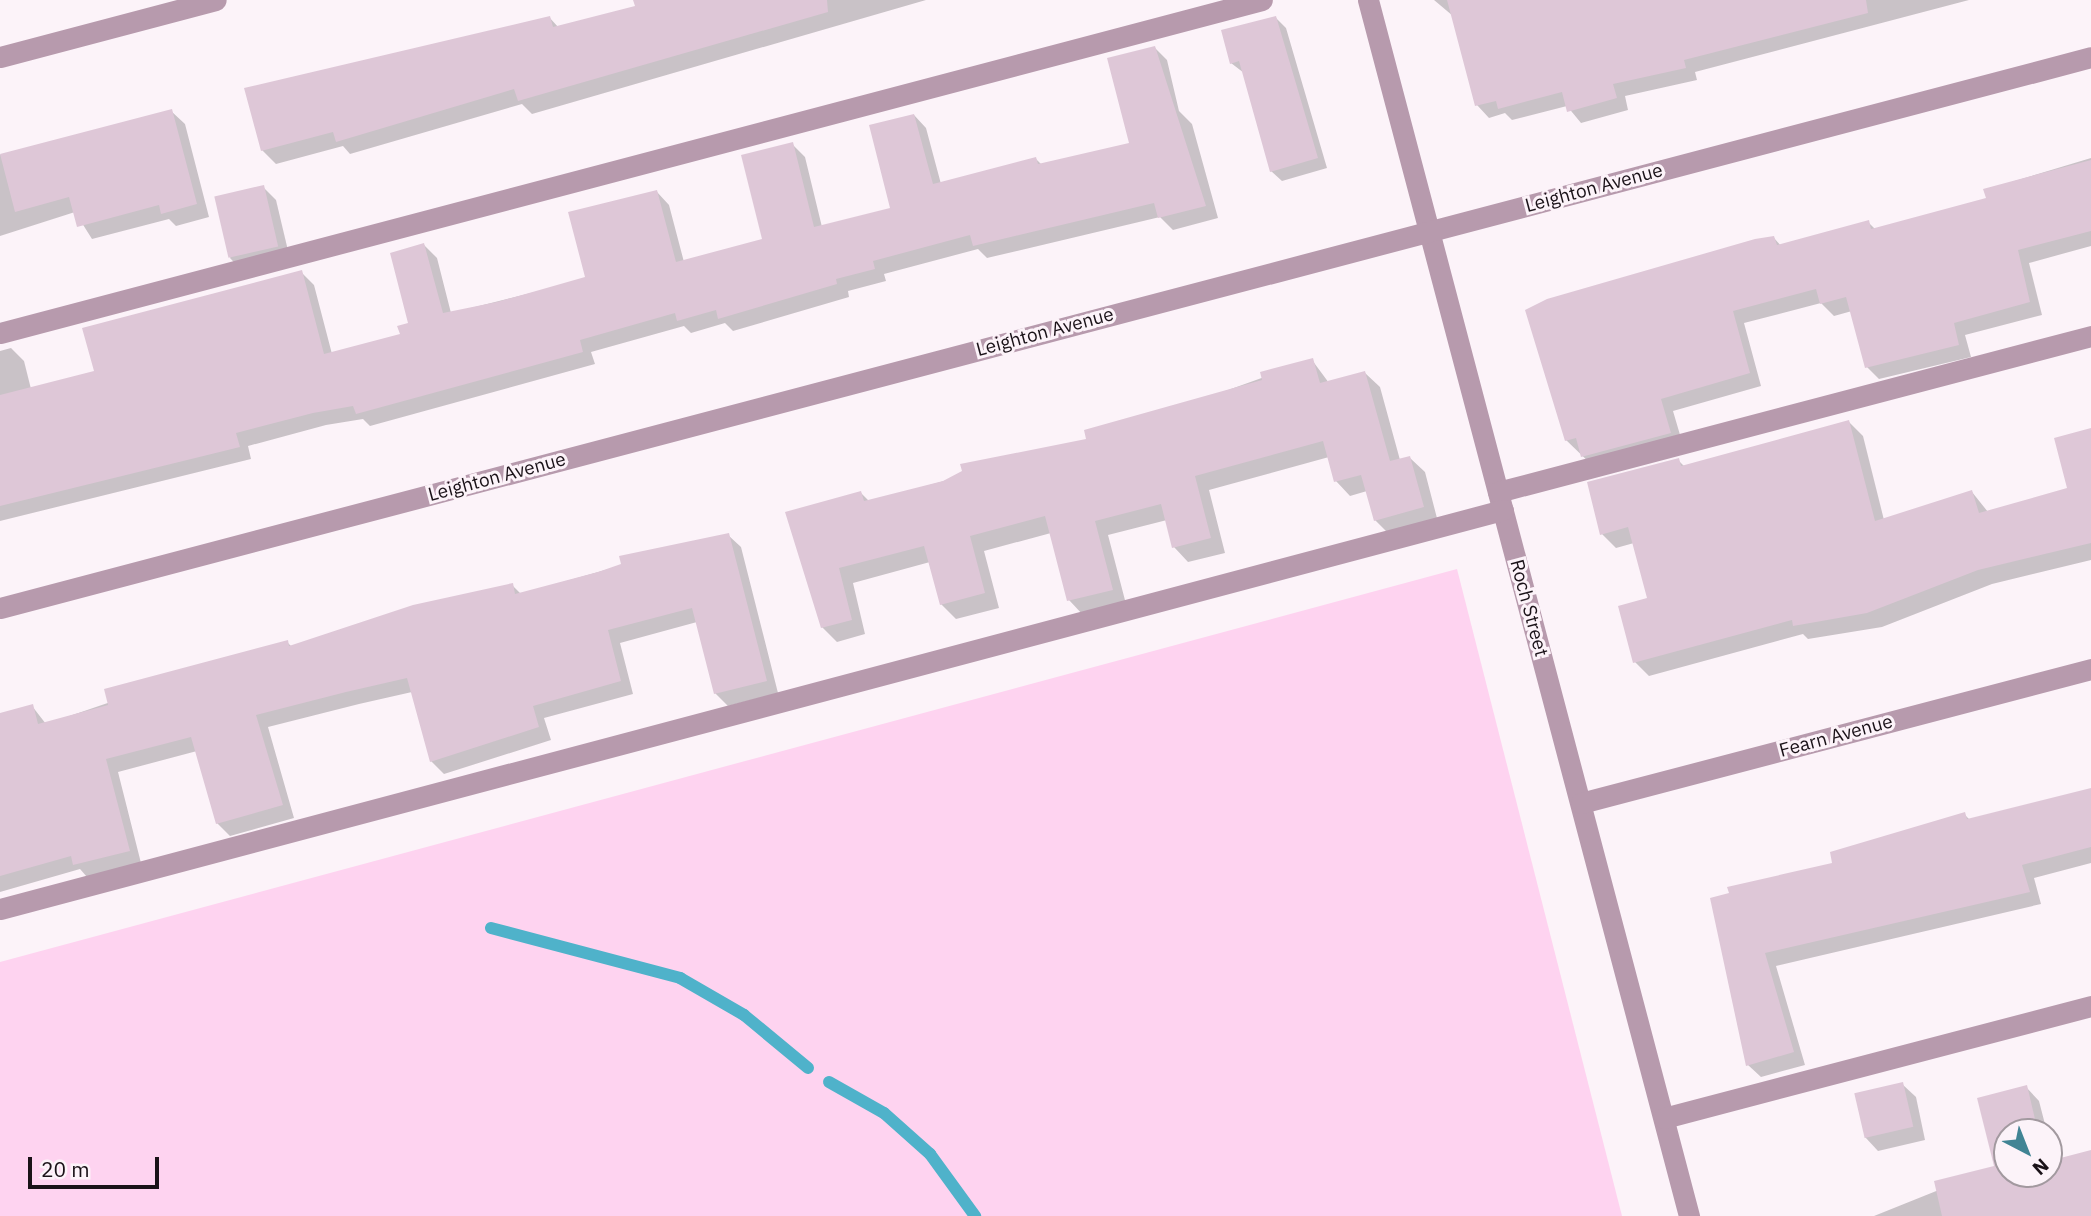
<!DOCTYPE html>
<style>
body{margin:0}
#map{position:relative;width:2091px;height:1216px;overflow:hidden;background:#fcf3f9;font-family:"IBM Plex Sans",sans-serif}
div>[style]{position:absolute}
.green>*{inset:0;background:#fed3f0}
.shadow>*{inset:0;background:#0003}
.stream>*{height:12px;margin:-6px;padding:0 6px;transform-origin:6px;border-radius:6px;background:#4fb2ca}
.building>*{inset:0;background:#dec7d7;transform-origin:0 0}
.minor>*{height:21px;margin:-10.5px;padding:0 10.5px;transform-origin:10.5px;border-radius:10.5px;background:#b79aad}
span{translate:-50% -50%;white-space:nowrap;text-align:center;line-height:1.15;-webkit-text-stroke:6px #fcf3f9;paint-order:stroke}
.street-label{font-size:19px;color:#1a1218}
.north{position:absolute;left:1993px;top:1118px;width:70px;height:70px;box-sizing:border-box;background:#fcf3f9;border:2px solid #a2999f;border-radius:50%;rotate:138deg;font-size:19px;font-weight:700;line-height:28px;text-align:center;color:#1a1218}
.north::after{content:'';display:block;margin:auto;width:24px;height:32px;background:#418494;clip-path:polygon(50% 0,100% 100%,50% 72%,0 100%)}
.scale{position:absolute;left:28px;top:1157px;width:131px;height:32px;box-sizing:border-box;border:4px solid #1a1218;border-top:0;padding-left:9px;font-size:21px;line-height:24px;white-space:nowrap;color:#1a1218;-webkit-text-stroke:5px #fcf3f9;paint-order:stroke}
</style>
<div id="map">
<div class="green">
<i style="clip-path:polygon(1457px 569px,1622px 1216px,0 1216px,0 962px)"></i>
</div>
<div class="shadow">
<i style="clip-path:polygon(635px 0,926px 0,532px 114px,522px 104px,350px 154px,343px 146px,276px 164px,262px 150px,549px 17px,559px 28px,637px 7px)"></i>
<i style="clip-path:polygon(1434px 0,1969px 0,1695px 72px,1697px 80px,1625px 96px,1628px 110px,1581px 123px,1567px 106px,1512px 120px,1505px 113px,1489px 118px,1477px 105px,1453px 16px)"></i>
<i style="clip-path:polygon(1276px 18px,1286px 28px,1327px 168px,1282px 181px,1271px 171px,1244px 73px,1231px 63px)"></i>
<i style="clip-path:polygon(1155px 48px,1167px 60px,1179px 111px,1192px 124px,1218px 218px,1173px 230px,1160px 217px,987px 258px,978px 249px,884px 274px,886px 281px,848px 291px,849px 297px,733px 331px,725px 323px,691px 333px,684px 326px,591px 352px,595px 364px,370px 426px,363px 419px,326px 425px,248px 446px,251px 459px,0 521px,0 351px,11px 348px,24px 361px,31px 389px,96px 372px,301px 272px,314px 285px,332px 354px,402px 335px,410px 324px,424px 245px,437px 258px,451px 313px,587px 279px,657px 192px,669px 205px,684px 262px,764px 240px,792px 144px,805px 157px,822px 227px,892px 209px,914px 115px,926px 128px,941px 184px,1035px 158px,1042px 165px,1131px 144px)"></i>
<i style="clip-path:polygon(171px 111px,185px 124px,209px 217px,176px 226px,169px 219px,92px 239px,75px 212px,0 236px,0 155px)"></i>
<i style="clip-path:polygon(2091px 158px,2091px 246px,2029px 263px,2042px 315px,1965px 335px,1971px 357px,1879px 379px,1867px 367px,1852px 311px,1834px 316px,1821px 303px,1744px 323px,1761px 386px,1673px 411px,1683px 445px,1595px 468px,1566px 440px,1774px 238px,1781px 246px,1868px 222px,1876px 230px,1988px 200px,1985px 190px)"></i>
<i style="clip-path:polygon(263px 187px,276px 200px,290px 259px,243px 272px,230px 258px)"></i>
<i style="clip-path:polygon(1312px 360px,1329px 383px,1365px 373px,1380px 387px,1400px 460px,1410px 458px,1425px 472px,1438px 522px,1390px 535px,1375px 520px,1367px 491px,1350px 496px,1336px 481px,1329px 457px,1209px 490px,1225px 553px,1188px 562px,1174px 547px,1167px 520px,1108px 535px,1126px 604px,1083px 615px,1069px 600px,1051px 533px,984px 551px,999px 608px,956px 619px,941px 604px,930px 562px,853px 583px,865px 634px,837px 642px,822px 627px,787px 513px,861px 493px,870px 502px,1089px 440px)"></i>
<i style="clip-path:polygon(1849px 422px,1863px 436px,1884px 520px,1972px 492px,1988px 512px,2069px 489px,2091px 430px,2091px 560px,1992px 584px,1882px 627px,1808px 639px,1803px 634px,1649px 676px,1635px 662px,1649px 599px,1634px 543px,1616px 548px,1602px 534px,1678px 460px,1685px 467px)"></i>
<i style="clip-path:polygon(728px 535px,741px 547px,778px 693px,728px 706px,715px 693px,697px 622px,620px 643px,633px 694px,544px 718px,551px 740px,444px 774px,431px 761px,412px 692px,359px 704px,268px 727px,294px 818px,230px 836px,217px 823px,197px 751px,118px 772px,141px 863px,87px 877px,80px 869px,0 892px,0 714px,32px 706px,46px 724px,287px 642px,292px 647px,512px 585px,521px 594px)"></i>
<i style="clip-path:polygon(2091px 789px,2091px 863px,2034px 878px,2041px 904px,1776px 966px,1805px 1065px,1761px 1077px,1748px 1065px,1712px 899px,1834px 865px,1964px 814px,1970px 820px)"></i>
<i style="clip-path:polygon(1902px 1084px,1916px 1097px,1925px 1140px,1878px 1151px,1865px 1137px)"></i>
<i style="clip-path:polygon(2026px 1087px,2039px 1101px,2047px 1132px,2007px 1132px,2007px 1174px,2049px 1174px,2049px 1139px,2054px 1161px,2091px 1153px,2091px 1216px,1874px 1216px,1996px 1167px,1979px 1099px)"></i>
</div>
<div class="stream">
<i style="left:491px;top:928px;width:196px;rotate:14.8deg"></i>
<i style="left:680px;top:978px;width:74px;rotate:30deg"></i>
<i style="left:744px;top:1015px;width:83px;rotate:39.6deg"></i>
<i style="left:829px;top:1082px;width:63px;rotate:29.4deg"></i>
<i style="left:884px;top:1113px;width:62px;rotate:41.7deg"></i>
<i style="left:930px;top:1154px;width:77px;rotate:54deg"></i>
</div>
<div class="building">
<i style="clip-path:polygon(633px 0,827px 0,828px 12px,518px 101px,514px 89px,336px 142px,333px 132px,261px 151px,244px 88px,550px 16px,553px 27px,635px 6px)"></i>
<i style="clip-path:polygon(1447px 0,1866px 0,1868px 13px,1684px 60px,1686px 68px,1613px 84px,1617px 98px,1567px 112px,1562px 92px,1498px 109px,1496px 101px,1475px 106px)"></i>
<i style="clip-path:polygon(1276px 16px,1318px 158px,1270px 172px,1239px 61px,1230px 64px,1221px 30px)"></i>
<i style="clip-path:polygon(1155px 46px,1206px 206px,1158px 218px,1154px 203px,973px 246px,970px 235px,873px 261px,875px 269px,836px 279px,837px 284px,718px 319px,716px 310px,677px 321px,675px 313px,580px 340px,583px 352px,356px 414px,353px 406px,313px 413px,236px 433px,240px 447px,0 506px,0 395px,94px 371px,82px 328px,302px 270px,324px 354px,400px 334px,397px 326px,408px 323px,390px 253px,424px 243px,443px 313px,497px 302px,585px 277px,568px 212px,657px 190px,676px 262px,762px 239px,741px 155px,793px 142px,814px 227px,890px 208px,869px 125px,914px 114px,933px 184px,1036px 157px,1038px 164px,1129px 143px,1107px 58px)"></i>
<i style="clip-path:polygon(172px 109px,197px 204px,161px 214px,159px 205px,77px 227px,69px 197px,15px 212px,0 154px)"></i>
<i style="clip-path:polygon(2091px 160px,2091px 231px,2018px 250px,2030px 302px,1954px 323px,1959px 345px,1865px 368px,1846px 297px,1820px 304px,1816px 289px,1733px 311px,1750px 373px,1661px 399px,1671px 433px,1581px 457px,1576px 438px,1565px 441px,1525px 310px,1547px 299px,1755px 239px,1774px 236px,1777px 245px,1869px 220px,1871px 229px,1986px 198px,1983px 189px)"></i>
<i style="left:264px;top:185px;width:63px;height:51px;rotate:77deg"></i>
<i style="clip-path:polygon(1313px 358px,1320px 383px,1365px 371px,1390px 461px,1410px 456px,1424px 507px,1374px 521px,1361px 475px,1334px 482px,1323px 441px,1195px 476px,1211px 538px,1172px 548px,1161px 504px,1095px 521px,1113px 590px,1067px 601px,1045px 516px,970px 536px,985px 593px,940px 605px,924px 546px,839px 568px,852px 620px,821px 628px,785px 512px,861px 491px,864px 501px,943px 481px,962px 471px,960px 464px,1086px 439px,1084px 430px,1262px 380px,1260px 372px)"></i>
<i style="clip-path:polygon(1849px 420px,1875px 521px,1972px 490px,1979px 513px,2067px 488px,2054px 438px,2091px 428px,2091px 543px,1978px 570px,1867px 613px,1793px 626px,1792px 620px,1633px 663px,1618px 606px,1647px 598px,1628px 527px,1600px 535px,1587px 482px,1679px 458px,1681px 466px)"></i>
<i style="clip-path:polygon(729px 533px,767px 681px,714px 694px,692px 608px,608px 630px,621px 681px,533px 706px,539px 727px,430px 762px,407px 678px,346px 692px,256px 715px,283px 805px,216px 824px,191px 737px,106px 759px,130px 851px,73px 865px,71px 856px,0 876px,0 713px,33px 704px,38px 724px,108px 705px,104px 689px,288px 640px,289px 646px,413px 605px,513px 583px,515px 594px,598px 572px,621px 564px,619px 556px)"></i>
<i style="clip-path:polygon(2091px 788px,2091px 847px,2022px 865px,2030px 892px,1765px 953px,1794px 1052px,1746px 1066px,1710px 898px,1729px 893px,1727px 887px,1832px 863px,1830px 852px,1965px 812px,1967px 819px)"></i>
<i style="left:1903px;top:1082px;width:46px;height:50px;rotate:77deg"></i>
<i style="clip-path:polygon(2027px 1085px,2038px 1132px,2007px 1132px,2007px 1174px,2049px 1174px,2049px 1161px,2091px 1150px,2091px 1216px,1942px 1216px,1934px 1181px,1994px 1166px,1977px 1098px)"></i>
</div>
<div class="minor">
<i style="left:1368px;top:0;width:1258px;rotate:75.21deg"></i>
<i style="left:0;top:57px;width:223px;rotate:-14.8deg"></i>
<i style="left:0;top:333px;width:1305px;rotate:-14.78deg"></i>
<i style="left:1498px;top:492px;width:613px;rotate:-14.74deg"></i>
<i style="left:0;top:608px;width:2162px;rotate:-14.76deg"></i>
<i style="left:1581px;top:803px;width:527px;rotate:-14.72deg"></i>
<i style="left:0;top:909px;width:1555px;rotate:-14.87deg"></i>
<i style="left:1664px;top:1118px;width:441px;rotate:-14.7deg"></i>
</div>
<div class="street-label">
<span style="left:1594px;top:188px;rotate:-15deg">Leighton Avenue</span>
<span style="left:1045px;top:332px;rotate:-15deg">Leighton Avenue</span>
<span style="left:497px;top:477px;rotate:-15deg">Leighton Avenue</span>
<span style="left:1529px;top:608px;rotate:75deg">Roch Street</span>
<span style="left:1836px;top:736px;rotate:-15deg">Fearn Avenue</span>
</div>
<div class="north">N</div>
<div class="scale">20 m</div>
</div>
